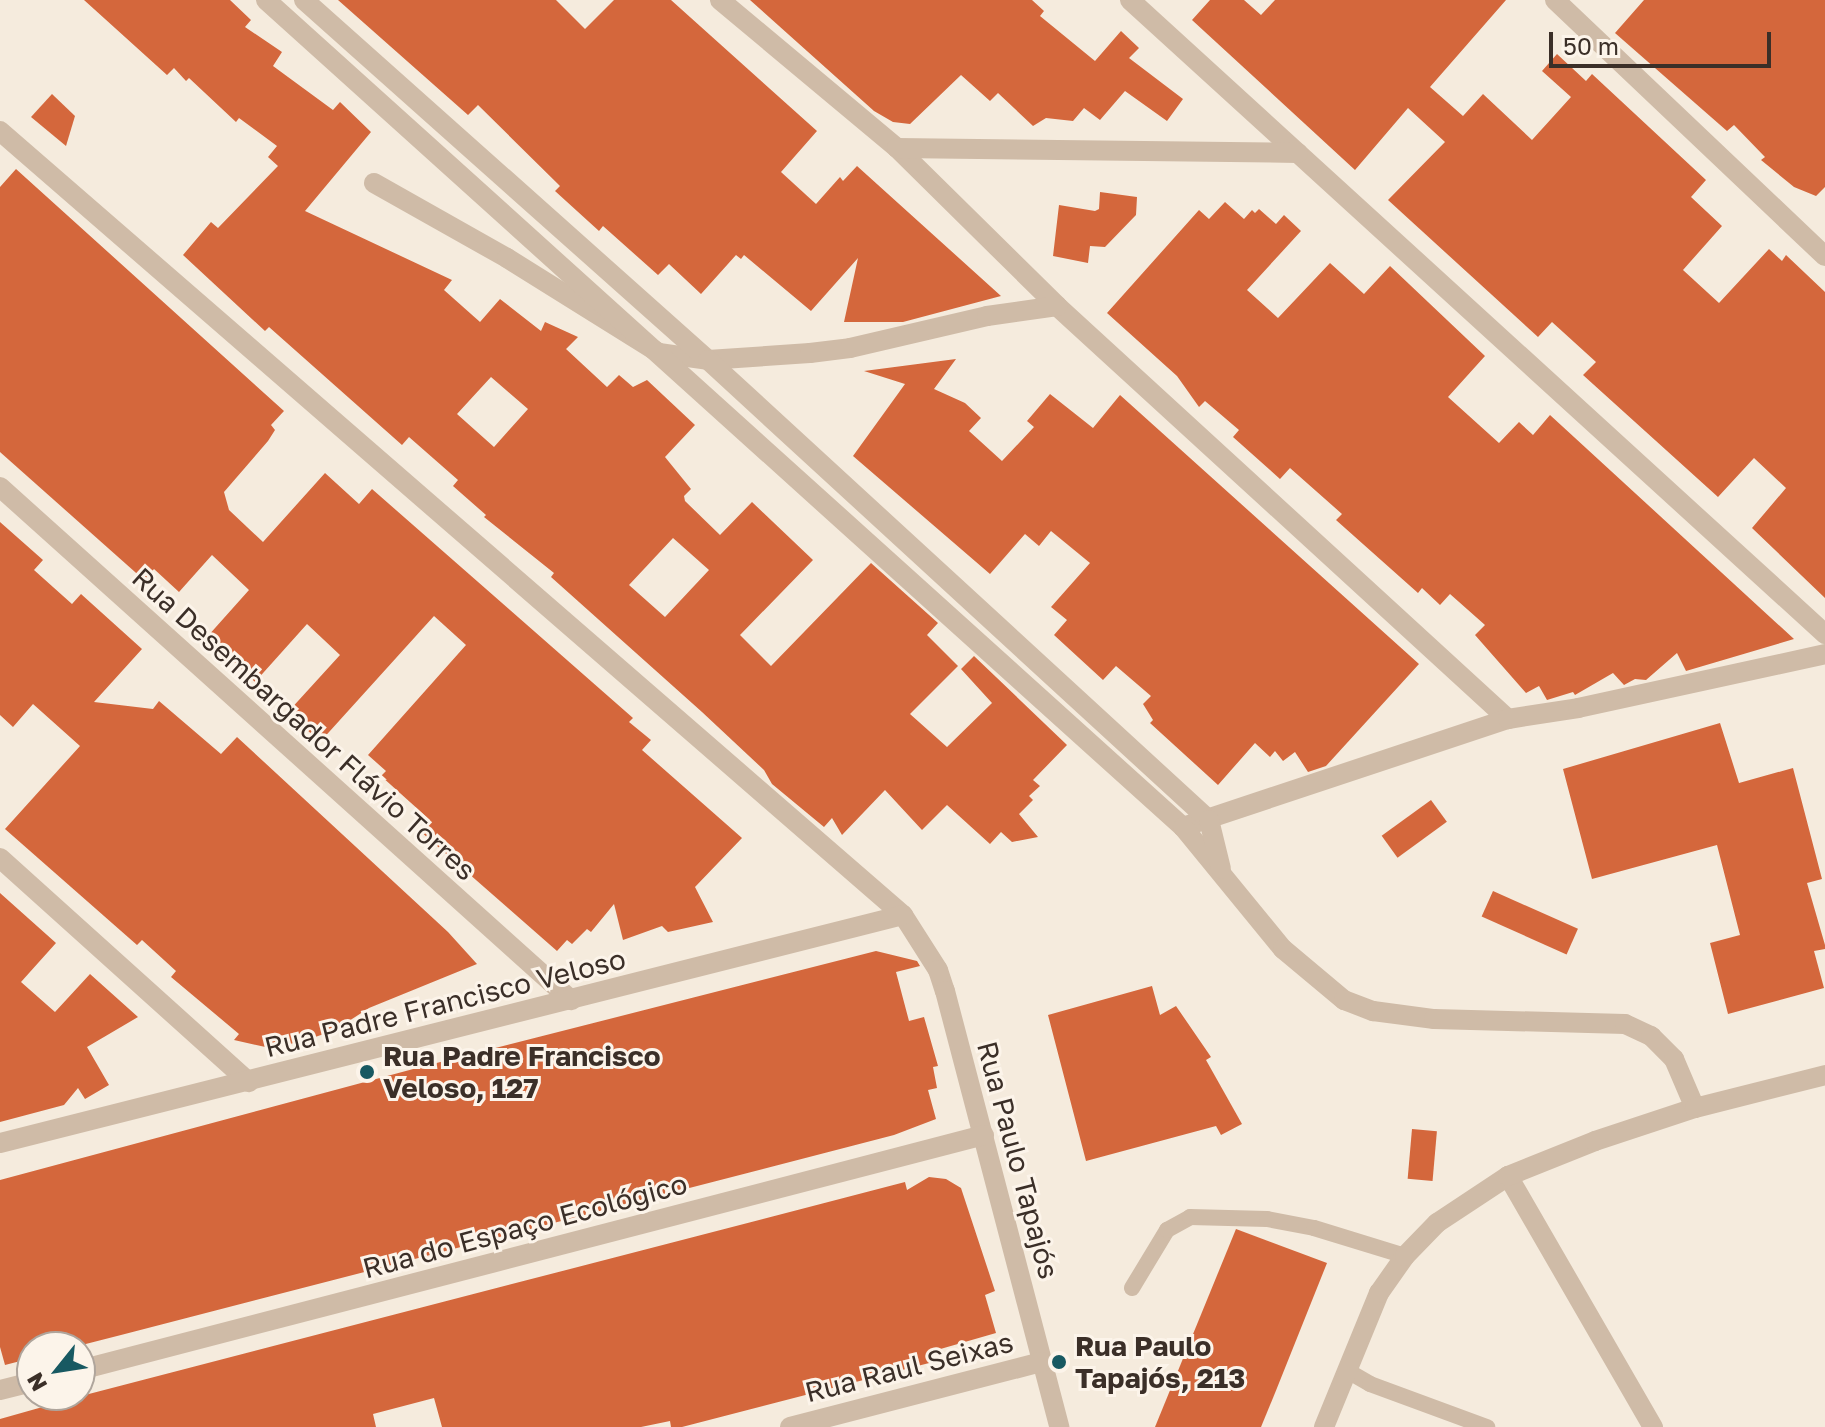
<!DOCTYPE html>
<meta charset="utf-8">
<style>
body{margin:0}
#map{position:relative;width:1825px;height:1427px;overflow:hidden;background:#f5ebdd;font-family:"Golos Text",sans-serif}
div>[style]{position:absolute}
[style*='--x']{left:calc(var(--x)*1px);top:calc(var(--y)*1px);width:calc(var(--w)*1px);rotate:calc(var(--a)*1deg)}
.building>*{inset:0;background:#d4673c;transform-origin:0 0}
.service>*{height:16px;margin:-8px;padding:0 8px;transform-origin:8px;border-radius:8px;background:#cfbba7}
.minor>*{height:20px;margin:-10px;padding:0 10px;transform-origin:10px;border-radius:10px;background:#cfbba7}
.tertiary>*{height:20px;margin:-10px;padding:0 10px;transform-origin:10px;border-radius:10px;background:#cfbba7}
.dots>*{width:22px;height:22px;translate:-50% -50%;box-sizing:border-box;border:4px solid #fcf4ea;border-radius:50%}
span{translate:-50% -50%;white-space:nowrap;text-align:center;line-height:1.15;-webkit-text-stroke:6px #fcf4ea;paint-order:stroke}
.street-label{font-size:28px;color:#3b2f28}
.poi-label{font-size:28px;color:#3b2f28;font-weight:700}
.left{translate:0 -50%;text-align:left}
.north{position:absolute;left:16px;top:1331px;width:80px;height:80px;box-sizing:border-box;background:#fcf4ea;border:2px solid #afa59c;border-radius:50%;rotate:240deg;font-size:22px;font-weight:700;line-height:32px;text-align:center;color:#3b2f28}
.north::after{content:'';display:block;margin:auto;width:28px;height:36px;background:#185962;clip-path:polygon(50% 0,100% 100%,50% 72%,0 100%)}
.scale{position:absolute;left:1549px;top:32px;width:222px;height:36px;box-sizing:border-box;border:4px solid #3b2f28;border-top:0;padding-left:10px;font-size:24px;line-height:28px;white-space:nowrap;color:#3b2f28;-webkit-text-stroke:6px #fcf4ea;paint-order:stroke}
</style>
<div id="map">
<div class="building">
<div style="clip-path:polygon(evenodd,84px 0,230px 0,251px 20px,245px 27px,282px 52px,273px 66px,333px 110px,340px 102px,371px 132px,305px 211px,452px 280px,444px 290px,480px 322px,500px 299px,541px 331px,545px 322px,578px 337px,566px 349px,607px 387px,619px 375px,633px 387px,647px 380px,695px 425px,665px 457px,691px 489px,684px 496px,685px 501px,720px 535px,752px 502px,813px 560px,740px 635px,771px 666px,871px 563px,938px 623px,927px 635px,958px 666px,910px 714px,947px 747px,992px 703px,961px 669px,974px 656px,1067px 745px,1033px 780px,1040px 786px,1029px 796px,1033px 800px,1019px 814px,1038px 837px,1012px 842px,1001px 832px,990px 844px,947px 805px,922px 830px,885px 790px,842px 835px,832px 818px,824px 827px,772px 784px,764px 770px,702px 712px,551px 577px,554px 573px,484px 517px,486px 515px,453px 486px,458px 480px,409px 437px,402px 445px,269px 327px,265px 331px,183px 255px,211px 222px,218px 228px,278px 166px,268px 157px,277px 146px,239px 118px,236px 122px,189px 78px,186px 81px,174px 68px,167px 75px,84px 0,491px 377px,528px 409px,494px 447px,457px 414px,491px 377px,84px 0,673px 538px,709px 570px,665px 617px,629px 585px,673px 538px)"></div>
<div style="clip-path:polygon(338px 0,556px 0,585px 29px,614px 0,671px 0,817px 131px,781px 172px,816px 204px,840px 177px,843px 181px,857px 166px,1001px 296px,903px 322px,844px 322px,858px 258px,811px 311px,744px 255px,741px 259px,736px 255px,701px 294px,669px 264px,658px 275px,603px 226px,599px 231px,555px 191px,560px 186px,478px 105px,468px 115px)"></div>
<div style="clip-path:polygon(750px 0,1032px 0,1044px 11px,1040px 16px,1095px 61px,1121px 31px,1139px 48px,1129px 58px,1183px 99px,1167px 121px,1125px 91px,1100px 120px,1084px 108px,1073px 121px,1046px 118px,1033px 126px,998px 93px,990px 101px,961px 75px,910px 124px,893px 122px,874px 111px)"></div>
<div style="clip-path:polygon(1210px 0,1244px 0,1261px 15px,1275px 0,1506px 0,1430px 87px,1463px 116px,1483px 94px,1532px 140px,1571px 97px,1542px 71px,1557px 54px,1586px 81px,1592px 74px,1706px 180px,1691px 197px,1722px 226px,1683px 270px,1719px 303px,1769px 249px,1782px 261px,1786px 255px,1825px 292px,1825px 598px,1752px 528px,1786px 488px,1754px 458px,1718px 497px,1583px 375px,1596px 362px,1552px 322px,1538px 337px,1388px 200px,1445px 142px,1408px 108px,1355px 170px,1192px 20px)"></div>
<div style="clip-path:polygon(1644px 0,1825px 0,1825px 187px,1816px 196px,1794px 187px,1761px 160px,1765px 157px,1734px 125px,1727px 131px,1615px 33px)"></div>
<div style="clip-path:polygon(52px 94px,75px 116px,66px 146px,31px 117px)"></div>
<div style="clip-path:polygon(16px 169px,284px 411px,271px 425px,275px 430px,268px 441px,224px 492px,229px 510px,263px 542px,325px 473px,359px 504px,372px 489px,633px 718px,629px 722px,651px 740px,642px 750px,742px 838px,695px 887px,713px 922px,668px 932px,662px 926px,623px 940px,614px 904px,591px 932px,587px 929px,572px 944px,567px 940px,557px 951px,420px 831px,430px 820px,381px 776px,386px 771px,368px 755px,466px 645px,434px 616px,320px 742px,288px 712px,340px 655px,307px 624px,255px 682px,207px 637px,249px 590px,212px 555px,179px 592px,154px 569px,144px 580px,0 452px,0 187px)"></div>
<div style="clip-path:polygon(1100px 192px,1137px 197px,1136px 215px,1105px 247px,1090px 246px,1088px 263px,1053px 256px,1059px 205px,1095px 211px,1099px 209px)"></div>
<div style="clip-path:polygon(1225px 202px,1244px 219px,1252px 210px,1255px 213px,1259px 209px,1276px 224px,1284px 215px,1301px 231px,1247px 290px,1278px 318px,1330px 263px,1364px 294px,1390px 266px,1485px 356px,1448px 397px,1499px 443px,1519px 422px,1533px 435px,1550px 415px,1794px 639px,1686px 671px,1677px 653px,1646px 680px,1635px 679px,1624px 685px,1613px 673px,1575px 695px,1573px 692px,1547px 700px,1539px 686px,1526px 693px,1475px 635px,1485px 625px,1450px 594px,1440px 605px,1422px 588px,1418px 593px,1336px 520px,1342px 514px,1290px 468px,1280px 479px,1233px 437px,1239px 430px,1205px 401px,1199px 407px,1177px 376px,1107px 313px,1199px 210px,1209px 219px)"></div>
<div style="clip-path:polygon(956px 359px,934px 389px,965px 403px,981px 418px,969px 431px,1002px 461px,1034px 427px,1027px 421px,1050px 394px,1093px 428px,1120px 395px,1419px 664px,1326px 766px,1308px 772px,1295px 752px,1283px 761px,1275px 751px,1270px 757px,1255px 743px,1218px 785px,1150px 723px,1153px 720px,1143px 704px,1151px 696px,1116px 666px,1103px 680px,1054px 635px,1067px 620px,1051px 607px,1090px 563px,1051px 531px,1039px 546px,1025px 534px,990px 574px,853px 456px,905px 384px,864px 371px)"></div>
<div style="clip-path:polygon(0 522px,43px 560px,34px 570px,72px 604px,81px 594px,142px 649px,94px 702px,153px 709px,159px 701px,221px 754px,237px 737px,448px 932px,477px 964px,369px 1008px,335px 1030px,304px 1041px,270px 1048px,234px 1040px,239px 1034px,171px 977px,176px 971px,142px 940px,137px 945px,5px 829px,80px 746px,33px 704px,13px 727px,0 715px)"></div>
<div style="clip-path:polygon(1720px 723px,1739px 783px,1793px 768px,1822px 879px,1807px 883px,1825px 945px,1825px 949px,1814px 951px,1824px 988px,1728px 1014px,1710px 943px,1740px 935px,1717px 845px,1592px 879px,1563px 769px)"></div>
<div style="left:1431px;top:800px;width:27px;height:61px;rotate:54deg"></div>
<div style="left:1493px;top:891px;width:93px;height:28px;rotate:24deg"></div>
<div style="clip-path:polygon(0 893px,56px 943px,21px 982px,55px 1012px,90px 974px,138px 1017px,87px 1047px,109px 1085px,85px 1099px,78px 1088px,64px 1105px,0 1122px)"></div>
<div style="clip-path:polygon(876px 951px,917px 961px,920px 966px,896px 972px,909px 1021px,924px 1017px,938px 1066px,933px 1067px,937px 1088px,928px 1090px,936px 1119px,894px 1135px,121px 1335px,74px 1347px,32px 1347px,32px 1358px,5px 1365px,0 1347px,0 1180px,417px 1068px)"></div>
<div style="clip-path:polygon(1152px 986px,1160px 1015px,1176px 1006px,1211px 1057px,1206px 1060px,1242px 1124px,1221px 1135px,1216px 1126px,1086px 1161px,1048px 1015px)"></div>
<div style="left:1412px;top:1129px;width:25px;height:50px;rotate:5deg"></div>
<div style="clip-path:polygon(929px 1177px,946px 1179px,961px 1188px,995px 1291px,985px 1295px,996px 1333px,930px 1352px,933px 1362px,682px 1427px,671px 1427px,670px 1421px,641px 1427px,442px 1427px,434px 1398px,373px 1414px,376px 1427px,0 1427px,0 1419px,85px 1395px,905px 1182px,907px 1190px)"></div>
<div style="clip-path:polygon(1236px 1229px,1327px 1263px,1275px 1393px,1261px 1427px,1155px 1427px)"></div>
</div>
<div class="service">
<div style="--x:1132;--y:1288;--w:68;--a:-58.9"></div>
<div style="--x:1167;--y:1230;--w:26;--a:-29"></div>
<div style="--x:1190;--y:1217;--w:77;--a:1.5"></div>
<div style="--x:1267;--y:1219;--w:48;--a:10.8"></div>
<div style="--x:1314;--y:1228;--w:95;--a:17.1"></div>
<div style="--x:1346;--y:1370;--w:28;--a:30"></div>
<div style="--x:1370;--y:1384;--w:125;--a:20.2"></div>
</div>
<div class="minor">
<div style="--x:720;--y:0;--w:231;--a:39.9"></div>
<div style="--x:897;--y:148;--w:225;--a:44.6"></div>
<div style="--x:1057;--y:306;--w:612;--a:42.48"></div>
<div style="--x:1130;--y:0;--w:941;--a:42.37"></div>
<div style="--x:1555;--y:0;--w:372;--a:43.5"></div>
<div style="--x:0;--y:131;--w:1196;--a:40.97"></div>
<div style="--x:903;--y:915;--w:65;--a:57.5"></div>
<div style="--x:938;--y:970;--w:22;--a:72"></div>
<div style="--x:945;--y:991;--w:451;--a:75.3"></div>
<div style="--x:897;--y:148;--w:401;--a:0.7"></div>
<div style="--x:374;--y:183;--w:153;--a:29.4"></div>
<div style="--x:507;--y:258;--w:179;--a:32"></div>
<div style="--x:659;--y:353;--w:49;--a:8.1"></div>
<div style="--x:708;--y:360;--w:102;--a:-3.9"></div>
<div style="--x:810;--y:353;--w:40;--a:-7.1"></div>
<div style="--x:850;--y:348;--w:141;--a:-13.1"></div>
<div style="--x:987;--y:316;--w:71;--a:-8.1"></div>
<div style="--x:0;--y:487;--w:768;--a:41.94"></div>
<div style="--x:1183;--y:827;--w:342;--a:-18.4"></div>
<div style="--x:1508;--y:719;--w:71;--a:-8.9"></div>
<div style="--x:1578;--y:708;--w:253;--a:-12.3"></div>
<div style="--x:0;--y:858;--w:335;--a:42"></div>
<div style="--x:0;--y:1143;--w:931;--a:-14.17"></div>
<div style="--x:1508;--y:1176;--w:290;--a:60"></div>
<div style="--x:80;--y:1370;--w:934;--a:-14.57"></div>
<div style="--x:0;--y:1390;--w:33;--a:-14"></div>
<div style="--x:790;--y:1427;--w:260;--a:-14.5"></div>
<div style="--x:1324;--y:1427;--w:145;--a:-67.7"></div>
<div style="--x:1379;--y:1293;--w:45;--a:-54.9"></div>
<div style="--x:1405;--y:1256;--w:46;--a:-45.9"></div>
<div style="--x:1437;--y:1223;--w:85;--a:-33.5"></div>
<div style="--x:1508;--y:1176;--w:94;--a:-21.9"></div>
<div style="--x:1595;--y:1141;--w:105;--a:-18.3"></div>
</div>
<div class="tertiary">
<div style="--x:266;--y:0;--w:1235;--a:42.05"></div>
<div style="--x:1183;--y:827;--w:158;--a:50.7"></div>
<div style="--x:1283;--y:949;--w:80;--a:39.9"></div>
<div style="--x:1344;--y:1000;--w:31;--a:21"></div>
<div style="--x:1373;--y:1011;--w:62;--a:7.5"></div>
<div style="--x:1434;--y:1019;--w:191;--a:1.5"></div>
<div style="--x:1625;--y:1024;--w:29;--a:25"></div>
<div style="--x:1651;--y:1036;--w:33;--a:45"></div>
<div style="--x:1674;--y:1059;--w:53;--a:66.8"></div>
<div style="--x:1695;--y:1108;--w:134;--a:-14.2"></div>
<div style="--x:304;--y:0;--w:541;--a:41.7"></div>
<div style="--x:708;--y:360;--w:680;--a:42.56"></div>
<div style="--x:1209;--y:820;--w:50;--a:76.2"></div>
</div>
<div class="dots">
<div style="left:367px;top:1072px;background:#185962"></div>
<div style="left:1059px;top:1362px;background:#185962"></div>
</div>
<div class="street-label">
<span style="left:304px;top:724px;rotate:42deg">Rua Desembargador Flávio Torres</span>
<span style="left:445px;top:1003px;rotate:-14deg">Rua Padre Francisco Veloso</span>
<span style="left:1018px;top:1160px;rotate:75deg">Rua Paulo Tapajós</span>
<span style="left:525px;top:1226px;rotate:-15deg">Rua do Espaço Ecológico</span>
<span style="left:909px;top:1367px;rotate:-14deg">Rua Raul Seixas</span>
</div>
<div class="poi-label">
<span class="left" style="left:383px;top:1072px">Rua Padre Francisco<br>Veloso, 127</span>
<span class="left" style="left:1075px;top:1362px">Rua Paulo<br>Tapajós, 213</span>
</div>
<div class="north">N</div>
<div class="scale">50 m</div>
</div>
